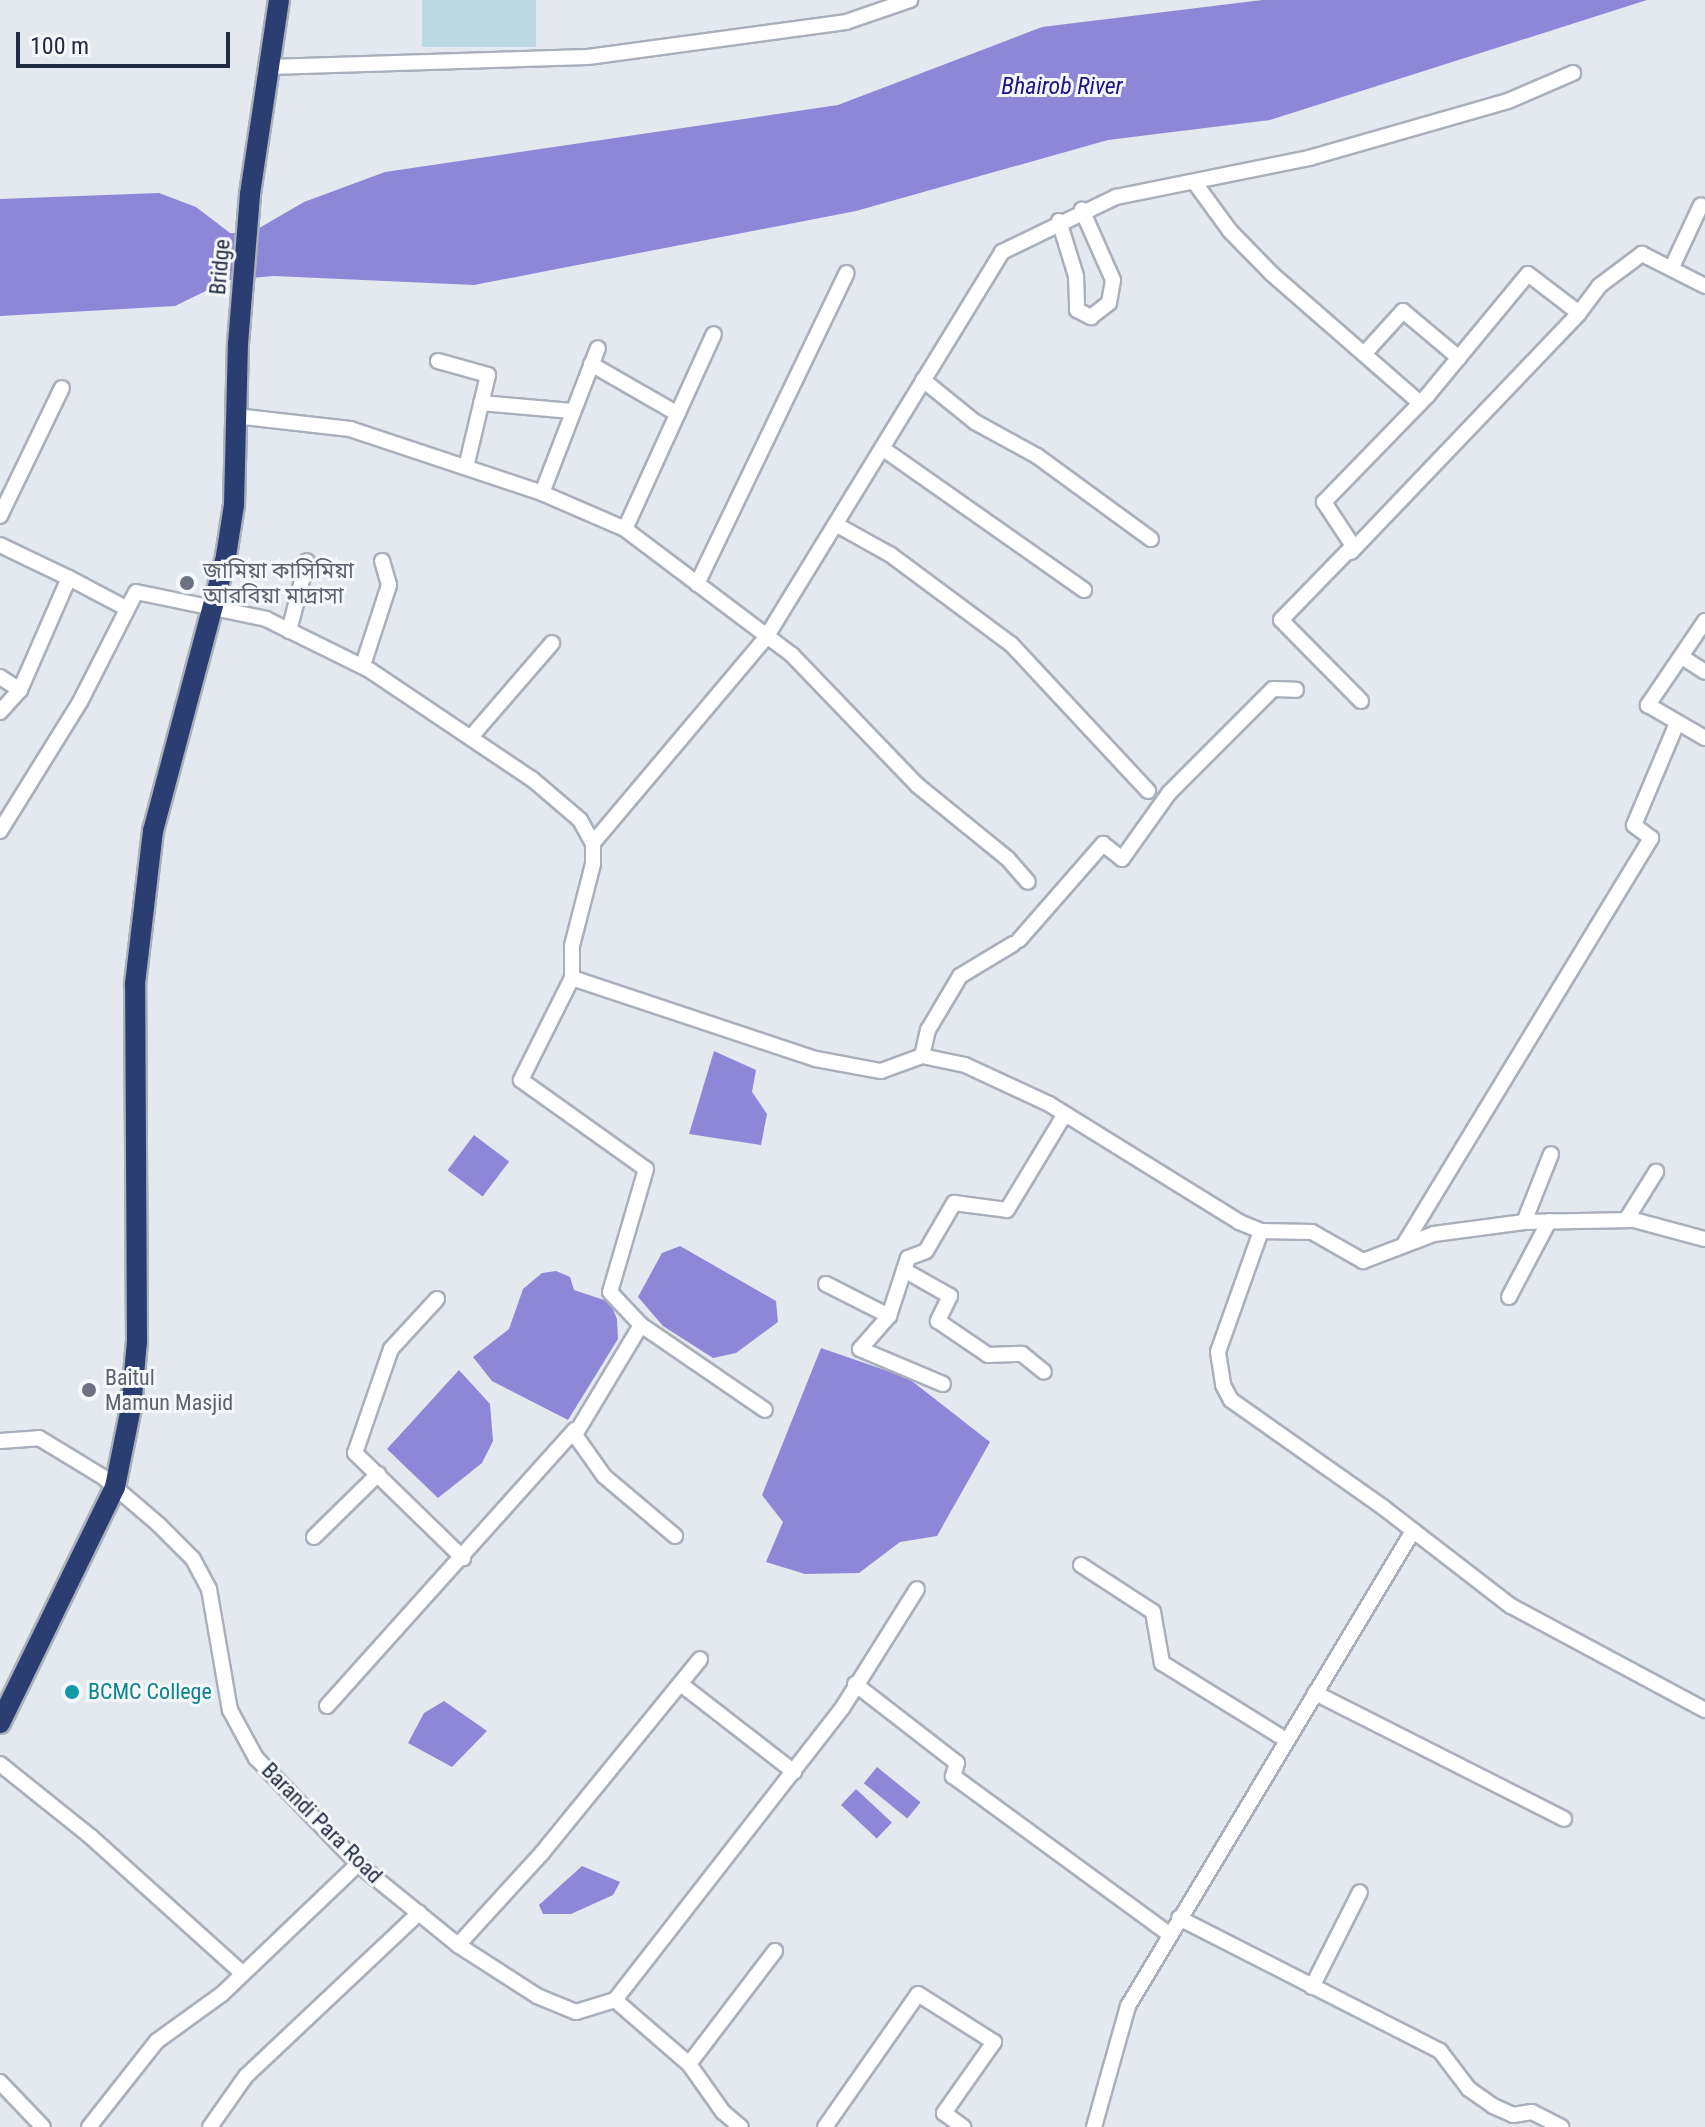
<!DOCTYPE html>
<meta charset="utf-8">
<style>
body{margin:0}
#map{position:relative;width:1705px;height:2127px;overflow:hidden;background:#e4e9ef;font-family:"Roboto Condensed","Noto Sans Bengali",sans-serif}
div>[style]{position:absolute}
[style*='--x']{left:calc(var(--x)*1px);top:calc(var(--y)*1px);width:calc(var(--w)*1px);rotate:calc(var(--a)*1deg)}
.green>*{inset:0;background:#bbdae2;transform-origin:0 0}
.water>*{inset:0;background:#8d87d8;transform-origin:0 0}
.roads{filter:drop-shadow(2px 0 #aab0bb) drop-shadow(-2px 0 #aab0bb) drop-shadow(0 2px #aab0bb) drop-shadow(0 -2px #aab0bb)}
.minor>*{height:14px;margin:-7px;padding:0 7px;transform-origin:7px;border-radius:7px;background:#fff}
.highway>*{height:20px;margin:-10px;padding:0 10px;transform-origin:10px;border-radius:10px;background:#2a3e72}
.dots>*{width:22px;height:22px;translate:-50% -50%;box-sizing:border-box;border:4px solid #f5f8fa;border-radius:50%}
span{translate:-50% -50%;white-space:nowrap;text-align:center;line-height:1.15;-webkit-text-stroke:6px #f5f8fa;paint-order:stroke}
.street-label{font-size:22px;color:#212c42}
.worship-label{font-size:22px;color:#5b616d}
.left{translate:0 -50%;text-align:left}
.culture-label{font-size:22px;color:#0d838f}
.water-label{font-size:24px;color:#1f1485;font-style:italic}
.scale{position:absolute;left:16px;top:32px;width:214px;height:36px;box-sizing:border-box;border:4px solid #212c42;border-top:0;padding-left:10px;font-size:24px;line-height:28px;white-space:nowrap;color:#212c42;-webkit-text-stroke:6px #f5f8fa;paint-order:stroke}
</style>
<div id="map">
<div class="green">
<div style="left:422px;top:0;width:114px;height:47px"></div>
</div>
<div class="water">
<div style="clip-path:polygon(1262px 0,1647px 0,1270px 120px,1108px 140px,856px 211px,474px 285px,274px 276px,228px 280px,175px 306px,0 316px,0 199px,159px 193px,196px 207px,230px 233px,249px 234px,304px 202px,385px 172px,838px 105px,1042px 27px)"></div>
<div style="clip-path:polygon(714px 1051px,756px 1070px,752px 1092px,767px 1114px,761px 1145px,689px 1134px)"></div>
<div style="left:474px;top:1135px;width:44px;height:44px;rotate:37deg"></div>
<div style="clip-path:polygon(680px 1246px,776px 1301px,778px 1322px,736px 1353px,713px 1358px,663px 1326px,638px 1297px,662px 1253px)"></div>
<div style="clip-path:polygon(556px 1271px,570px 1277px,574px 1290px,610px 1302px,617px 1319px,618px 1339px,568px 1420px,492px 1381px,473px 1357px,509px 1329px,523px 1289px,542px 1273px)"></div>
<div style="clip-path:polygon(821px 1348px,908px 1378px,990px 1442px,937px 1536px,900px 1542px,859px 1573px,805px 1574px,766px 1562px,783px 1522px,762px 1495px)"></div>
<div style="clip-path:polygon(459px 1370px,490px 1404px,493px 1441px,482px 1463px,438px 1498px,387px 1449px)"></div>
<div style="clip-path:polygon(444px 1701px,487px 1731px,452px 1767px,408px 1743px,424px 1713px)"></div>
<div style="left:877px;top:1767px;width:56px;height:21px;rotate:39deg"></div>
<div style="left:856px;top:1789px;width:49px;height:22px;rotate:43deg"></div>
<div style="clip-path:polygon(582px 1866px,620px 1882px,613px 1895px,571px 1914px,543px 1914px,539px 1905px)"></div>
</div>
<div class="roads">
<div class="minor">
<div style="--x:269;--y:67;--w:319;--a:-1.8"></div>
<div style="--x:588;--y:57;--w:260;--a:-7.7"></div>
<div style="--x:846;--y:22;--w:68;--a:-19"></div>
<div style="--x:1195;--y:183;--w:59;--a:53.9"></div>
<div style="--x:1230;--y:231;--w:60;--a:45.7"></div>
<div style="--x:1272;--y:274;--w:196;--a:41.1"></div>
<div style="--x:1059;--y:221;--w:58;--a:72.8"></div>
<div style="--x:1076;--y:276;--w:34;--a:88"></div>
<div style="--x:1077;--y:310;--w:16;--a:27"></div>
<div style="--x:1091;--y:317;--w:23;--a:-38"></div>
<div style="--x:1109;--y:303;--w:23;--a:-80"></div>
<div style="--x:1113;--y:280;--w:77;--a:-113.9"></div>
<div style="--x:1672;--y:267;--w:68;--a:-64.9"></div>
<div style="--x:1364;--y:354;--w:58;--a:-47.8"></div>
<div style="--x:1403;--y:311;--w:73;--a:40"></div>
<div style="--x:438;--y:361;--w:52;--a:15.6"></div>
<div style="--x:488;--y:375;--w:95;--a:103.4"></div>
<div style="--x:591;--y:364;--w:100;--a:29.9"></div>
<div style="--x:923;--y:380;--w:67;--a:38.9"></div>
<div style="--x:975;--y:422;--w:71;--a:28.7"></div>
<div style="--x:1037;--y:456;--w:141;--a:36.1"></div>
<div style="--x:481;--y:403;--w:91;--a:5"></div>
<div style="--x:235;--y:416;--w:116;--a:6.4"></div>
<div style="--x:350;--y:429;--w:202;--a:18.4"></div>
<div style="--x:542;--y:493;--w:90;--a:23.4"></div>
<div style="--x:625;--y:529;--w:209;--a:37"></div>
<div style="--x:792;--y:655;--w:180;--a:46.1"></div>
<div style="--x:917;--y:785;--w:117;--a:39.1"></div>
<div style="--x:1008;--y:859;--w:30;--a:49"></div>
<div style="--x:882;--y:448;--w:247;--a:35.1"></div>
<div style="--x:542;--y:493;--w:155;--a:-68.9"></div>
<div style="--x:0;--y:516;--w:142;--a:-64.2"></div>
<div style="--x:837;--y:525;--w:62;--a:29.1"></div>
<div style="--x:891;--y:555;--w:149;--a:36.6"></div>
<div style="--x:1011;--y:644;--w:201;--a:47"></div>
<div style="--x:625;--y:529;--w:214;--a:-65.5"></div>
<div style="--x:0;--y:545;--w:76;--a:25.6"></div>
<div style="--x:1351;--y:552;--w:330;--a:-46.3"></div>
<div style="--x:697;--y:584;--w:345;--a:-64.3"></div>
<div style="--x:1705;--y:621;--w:102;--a:124.2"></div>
<div style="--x:1648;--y:705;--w:66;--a:30.1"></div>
<div style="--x:289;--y:631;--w:72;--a:-75.6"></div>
<div style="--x:1682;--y:657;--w:27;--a:33"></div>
<div style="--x:364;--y:662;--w:81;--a:-72"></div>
<div style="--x:389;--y:585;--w:25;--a:-106"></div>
<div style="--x:0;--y:677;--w:24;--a:33"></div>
<div style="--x:1361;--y:701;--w:114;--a:-134.6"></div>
<div style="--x:1281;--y:620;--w:103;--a:-45.8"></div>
<div style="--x:1353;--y:546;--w:53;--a:-123.4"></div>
<div style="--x:1324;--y:502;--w:148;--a:-45.8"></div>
<div style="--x:1427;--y:396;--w:158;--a:-50.4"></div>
<div style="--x:1528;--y:274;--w:64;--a:37.4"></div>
<div style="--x:1579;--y:313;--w:34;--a:-53"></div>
<div style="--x:1599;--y:286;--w:54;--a:-36.7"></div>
<div style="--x:1642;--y:254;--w:71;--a:26.9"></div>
<div style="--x:0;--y:712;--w:30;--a:-48"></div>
<div style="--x:20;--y:690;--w:122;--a:-66.4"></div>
<div style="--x:69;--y:578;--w:64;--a:27.8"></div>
<div style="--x:471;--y:737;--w:124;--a:-49.2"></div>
<div style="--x:0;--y:831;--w:152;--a:-58.2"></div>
<div style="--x:80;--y:702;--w:123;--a:-63"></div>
<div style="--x:136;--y:592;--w:133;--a:11.7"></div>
<div style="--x:266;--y:619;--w:117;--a:26.3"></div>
<div style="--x:371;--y:671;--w:194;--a:33.9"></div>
<div style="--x:532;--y:779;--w:63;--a:40.5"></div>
<div style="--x:580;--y:820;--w:26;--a:61"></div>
<div style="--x:593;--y:843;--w:21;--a:90"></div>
<div style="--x:593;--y:864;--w:85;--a:104.4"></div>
<div style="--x:572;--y:946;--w:32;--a:90"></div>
<div style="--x:572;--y:978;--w:114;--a:116.6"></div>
<div style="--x:521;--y:1080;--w:153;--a:35.5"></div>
<div style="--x:646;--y:1169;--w:128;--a:106.3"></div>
<div style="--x:610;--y:1292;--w:45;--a:46.8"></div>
<div style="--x:641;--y:1325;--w:150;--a:34.4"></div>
<div style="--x:593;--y:843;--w:267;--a:-49.9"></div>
<div style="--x:765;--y:639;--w:454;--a:-58.5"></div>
<div style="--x:1002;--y:252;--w:127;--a:-25.8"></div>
<div style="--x:1116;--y:197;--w:197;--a:-11.4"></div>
<div style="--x:1309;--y:158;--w:207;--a:-16"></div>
<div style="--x:1508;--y:101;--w:71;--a:-23.3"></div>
<div style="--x:1019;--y:940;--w:128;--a:-48.8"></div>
<div style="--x:1103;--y:844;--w:24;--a:38"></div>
<div style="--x:1122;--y:859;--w:81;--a:-54.5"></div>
<div style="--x:1169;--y:793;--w:147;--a:-45"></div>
<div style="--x:1273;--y:689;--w:23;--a:2"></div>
<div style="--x:572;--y:978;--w:257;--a:18.4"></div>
<div style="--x:816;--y:1059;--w:66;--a:10.5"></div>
<div style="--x:881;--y:1071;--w:44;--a:-20.1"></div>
<div style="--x:922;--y:1056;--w:44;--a:11.8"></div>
<div style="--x:965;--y:1065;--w:93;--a:24.9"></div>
<div style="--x:1049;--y:1104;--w:224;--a:31.8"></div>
<div style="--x:1239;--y:1222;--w:24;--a:22"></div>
<div style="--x:1261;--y:1231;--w:51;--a:1.1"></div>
<div style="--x:1312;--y:1232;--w:59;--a:29.6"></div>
<div style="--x:1363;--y:1261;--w:76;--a:-20.8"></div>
<div style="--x:1434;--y:1234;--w:91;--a:-7.6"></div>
<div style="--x:1524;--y:1222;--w:110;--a:-1"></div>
<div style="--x:1634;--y:1220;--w:73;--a:15"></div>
<div style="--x:922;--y:1056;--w:27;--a:-77"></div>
<div style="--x:928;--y:1030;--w:63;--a:-59.3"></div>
<div style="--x:960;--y:976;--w:62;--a:-31.1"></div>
<div style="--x:1626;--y:1220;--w:57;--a:-58"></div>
<div style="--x:1524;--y:1222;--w:73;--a:-68.3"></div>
<div style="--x:1261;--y:1231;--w:128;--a:109.6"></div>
<div style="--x:1218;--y:1352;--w:33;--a:81"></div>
<div style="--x:1223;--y:1385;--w:17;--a:62"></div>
<div style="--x:1231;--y:1400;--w:187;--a:35.2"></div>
<div style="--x:1384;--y:1508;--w:160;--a:37.7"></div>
<div style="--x:1511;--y:1606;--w:220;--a:28.2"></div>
<div style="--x:1405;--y:1243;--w:474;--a:-58.7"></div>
<div style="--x:1651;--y:838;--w:21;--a:-143"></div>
<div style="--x:1634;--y:825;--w:111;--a:-67.1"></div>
<div style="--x:904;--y:1270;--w:53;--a:29.5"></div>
<div style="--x:950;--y:1296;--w:28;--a:116"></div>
<div style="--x:938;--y:1321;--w:60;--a:34.2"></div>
<div style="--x:988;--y:1355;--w:34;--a:-2"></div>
<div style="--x:1022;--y:1354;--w:28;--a:39"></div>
<div style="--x:826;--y:1284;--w:71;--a:26.9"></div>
<div style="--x:889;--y:1316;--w:61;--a:-71.9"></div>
<div style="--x:908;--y:1258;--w:19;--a:-21"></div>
<div style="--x:926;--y:1251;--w:56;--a:-59.7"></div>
<div style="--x:954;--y:1203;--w:53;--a:7.5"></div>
<div style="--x:1007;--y:1210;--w:112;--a:-58.9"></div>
<div style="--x:1509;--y:1297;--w:86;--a:-62.2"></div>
<div style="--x:437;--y:1299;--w:68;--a:132.6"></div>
<div style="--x:391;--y:1349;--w:110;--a:109.1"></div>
<div style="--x:355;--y:1453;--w:151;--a:44.2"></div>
<div style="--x:889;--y:1316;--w:44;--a:131.3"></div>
<div style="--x:860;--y:1349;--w:90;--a:22.9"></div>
<div style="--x:641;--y:1325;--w:128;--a:121"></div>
<div style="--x:575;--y:1435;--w:50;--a:54.7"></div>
<div style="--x:604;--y:1476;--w:93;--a:40.2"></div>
<div style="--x:0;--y:1441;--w:39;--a:-4"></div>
<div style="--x:39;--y:1438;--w:75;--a:31.4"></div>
<div style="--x:103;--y:1477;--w:72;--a:40.5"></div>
<div style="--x:158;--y:1524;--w:49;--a:45"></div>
<div style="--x:193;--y:1559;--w:34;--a:62"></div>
<div style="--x:209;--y:1589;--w:123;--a:80.2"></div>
<div style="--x:230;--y:1710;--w:55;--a:61.6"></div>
<div style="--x:256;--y:1758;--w:147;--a:46.1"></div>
<div style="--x:358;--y:1864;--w:129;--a:39"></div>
<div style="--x:458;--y:1945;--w:94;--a:32.8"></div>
<div style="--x:537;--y:1996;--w:42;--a:22.3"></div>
<div style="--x:576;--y:2012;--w:41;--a:-17.1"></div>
<div style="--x:615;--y:2000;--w:371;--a:-52.1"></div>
<div style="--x:843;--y:1707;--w:139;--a:-57.9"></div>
<div style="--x:314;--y:1537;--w:90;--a:-44.5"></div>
<div style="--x:1081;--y:1565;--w:86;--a:33.1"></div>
<div style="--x:1153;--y:1612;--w:52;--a:80"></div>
<div style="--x:1162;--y:1663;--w:137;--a:31.8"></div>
<div style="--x:855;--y:1684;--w:129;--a:37.8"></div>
<div style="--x:957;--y:1763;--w:14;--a:107"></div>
<div style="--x:953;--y:1776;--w:268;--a:36.2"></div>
<div style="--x:682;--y:1685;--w:142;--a:37.8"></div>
<div style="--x:1315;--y:1693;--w:279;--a:26.8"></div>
<div style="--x:327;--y:1706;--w:371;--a:-48.1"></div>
<div style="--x:0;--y:1764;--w:117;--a:38.7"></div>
<div style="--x:91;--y:1837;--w:203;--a:42"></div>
<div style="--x:1179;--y:1918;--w:293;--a:27"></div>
<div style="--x:1440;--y:2051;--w:48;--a:52.7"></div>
<div style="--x:1469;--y:2089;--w:29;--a:35"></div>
<div style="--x:1493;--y:2106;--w:22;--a:24"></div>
<div style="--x:1513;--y:2115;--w:19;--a:-9"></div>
<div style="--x:1532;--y:2112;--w:33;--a:27"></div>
<div style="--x:458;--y:1945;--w:125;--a:-47.6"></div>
<div style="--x:542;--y:1853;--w:250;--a:-50.8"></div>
<div style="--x:1312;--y:1987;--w:106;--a:-63.2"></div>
<div style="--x:615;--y:2000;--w:98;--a:40.9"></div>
<div style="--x:689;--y:2064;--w:59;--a:54.7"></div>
<div style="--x:723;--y:2112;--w:23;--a:40"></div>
<div style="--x:689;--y:2064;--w:142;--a:-52.7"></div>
<div style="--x:0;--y:2082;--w:62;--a:46.3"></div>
<div style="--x:89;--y:2127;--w:110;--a:-51.7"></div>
<div style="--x:157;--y:2041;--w:80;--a:-35.9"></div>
<div style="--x:222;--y:1994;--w:188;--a:-43.7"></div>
<div style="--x:210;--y:2127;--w:62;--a:-54.8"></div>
<div style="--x:246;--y:2076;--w:238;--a:-43.3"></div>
<div style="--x:825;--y:2127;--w:162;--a:-55"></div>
<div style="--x:918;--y:1994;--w:90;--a:32.3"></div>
<div style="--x:994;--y:2042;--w:87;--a:125.2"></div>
<div style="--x:944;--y:2113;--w:24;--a:36"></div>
<div style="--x:1094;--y:2127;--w:126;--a:-74.3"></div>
<div style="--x:1128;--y:2006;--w:554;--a:-59.04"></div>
</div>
<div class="highway">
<div style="--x:0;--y:1723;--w:263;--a:-64"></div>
<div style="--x:115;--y:1487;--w:81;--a:-78.6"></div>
<div style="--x:131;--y:1408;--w:67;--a:-84.9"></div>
<div style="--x:137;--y:1341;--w:357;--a:-90.3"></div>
<div style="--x:135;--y:984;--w:154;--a:-83.3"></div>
<div style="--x:153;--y:831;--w:285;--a:-75.1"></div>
<div style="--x:226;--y:556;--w:52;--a:-81.1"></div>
<div style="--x:234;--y:505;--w:161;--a:-88.6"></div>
<div style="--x:238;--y:344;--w:150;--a:-85.4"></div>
<div style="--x:250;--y:194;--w:196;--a:-81.5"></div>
</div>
</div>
<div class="dots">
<div style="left:187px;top:583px;background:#6b7280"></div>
<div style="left:89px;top:1390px;background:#6b7280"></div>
<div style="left:72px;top:1692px;background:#0f9aa8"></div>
</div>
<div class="street-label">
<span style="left:220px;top:267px;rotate:-85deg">Bridge</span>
<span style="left:322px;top:1823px;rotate:45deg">Barandi Para Road</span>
</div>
<div class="worship-label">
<span class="left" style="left:203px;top:583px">জামিয়া কাসিমিয়া<br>আরবিয়া মাদ্রাসা</span>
<span class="left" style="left:105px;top:1390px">Baitul<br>Mamun Masjid</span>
</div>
<div class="culture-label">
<span class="left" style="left:88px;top:1692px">BCMC College</span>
</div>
<div class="water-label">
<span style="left:1062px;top:87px">Bhairob River</span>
</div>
<div class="scale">100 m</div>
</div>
